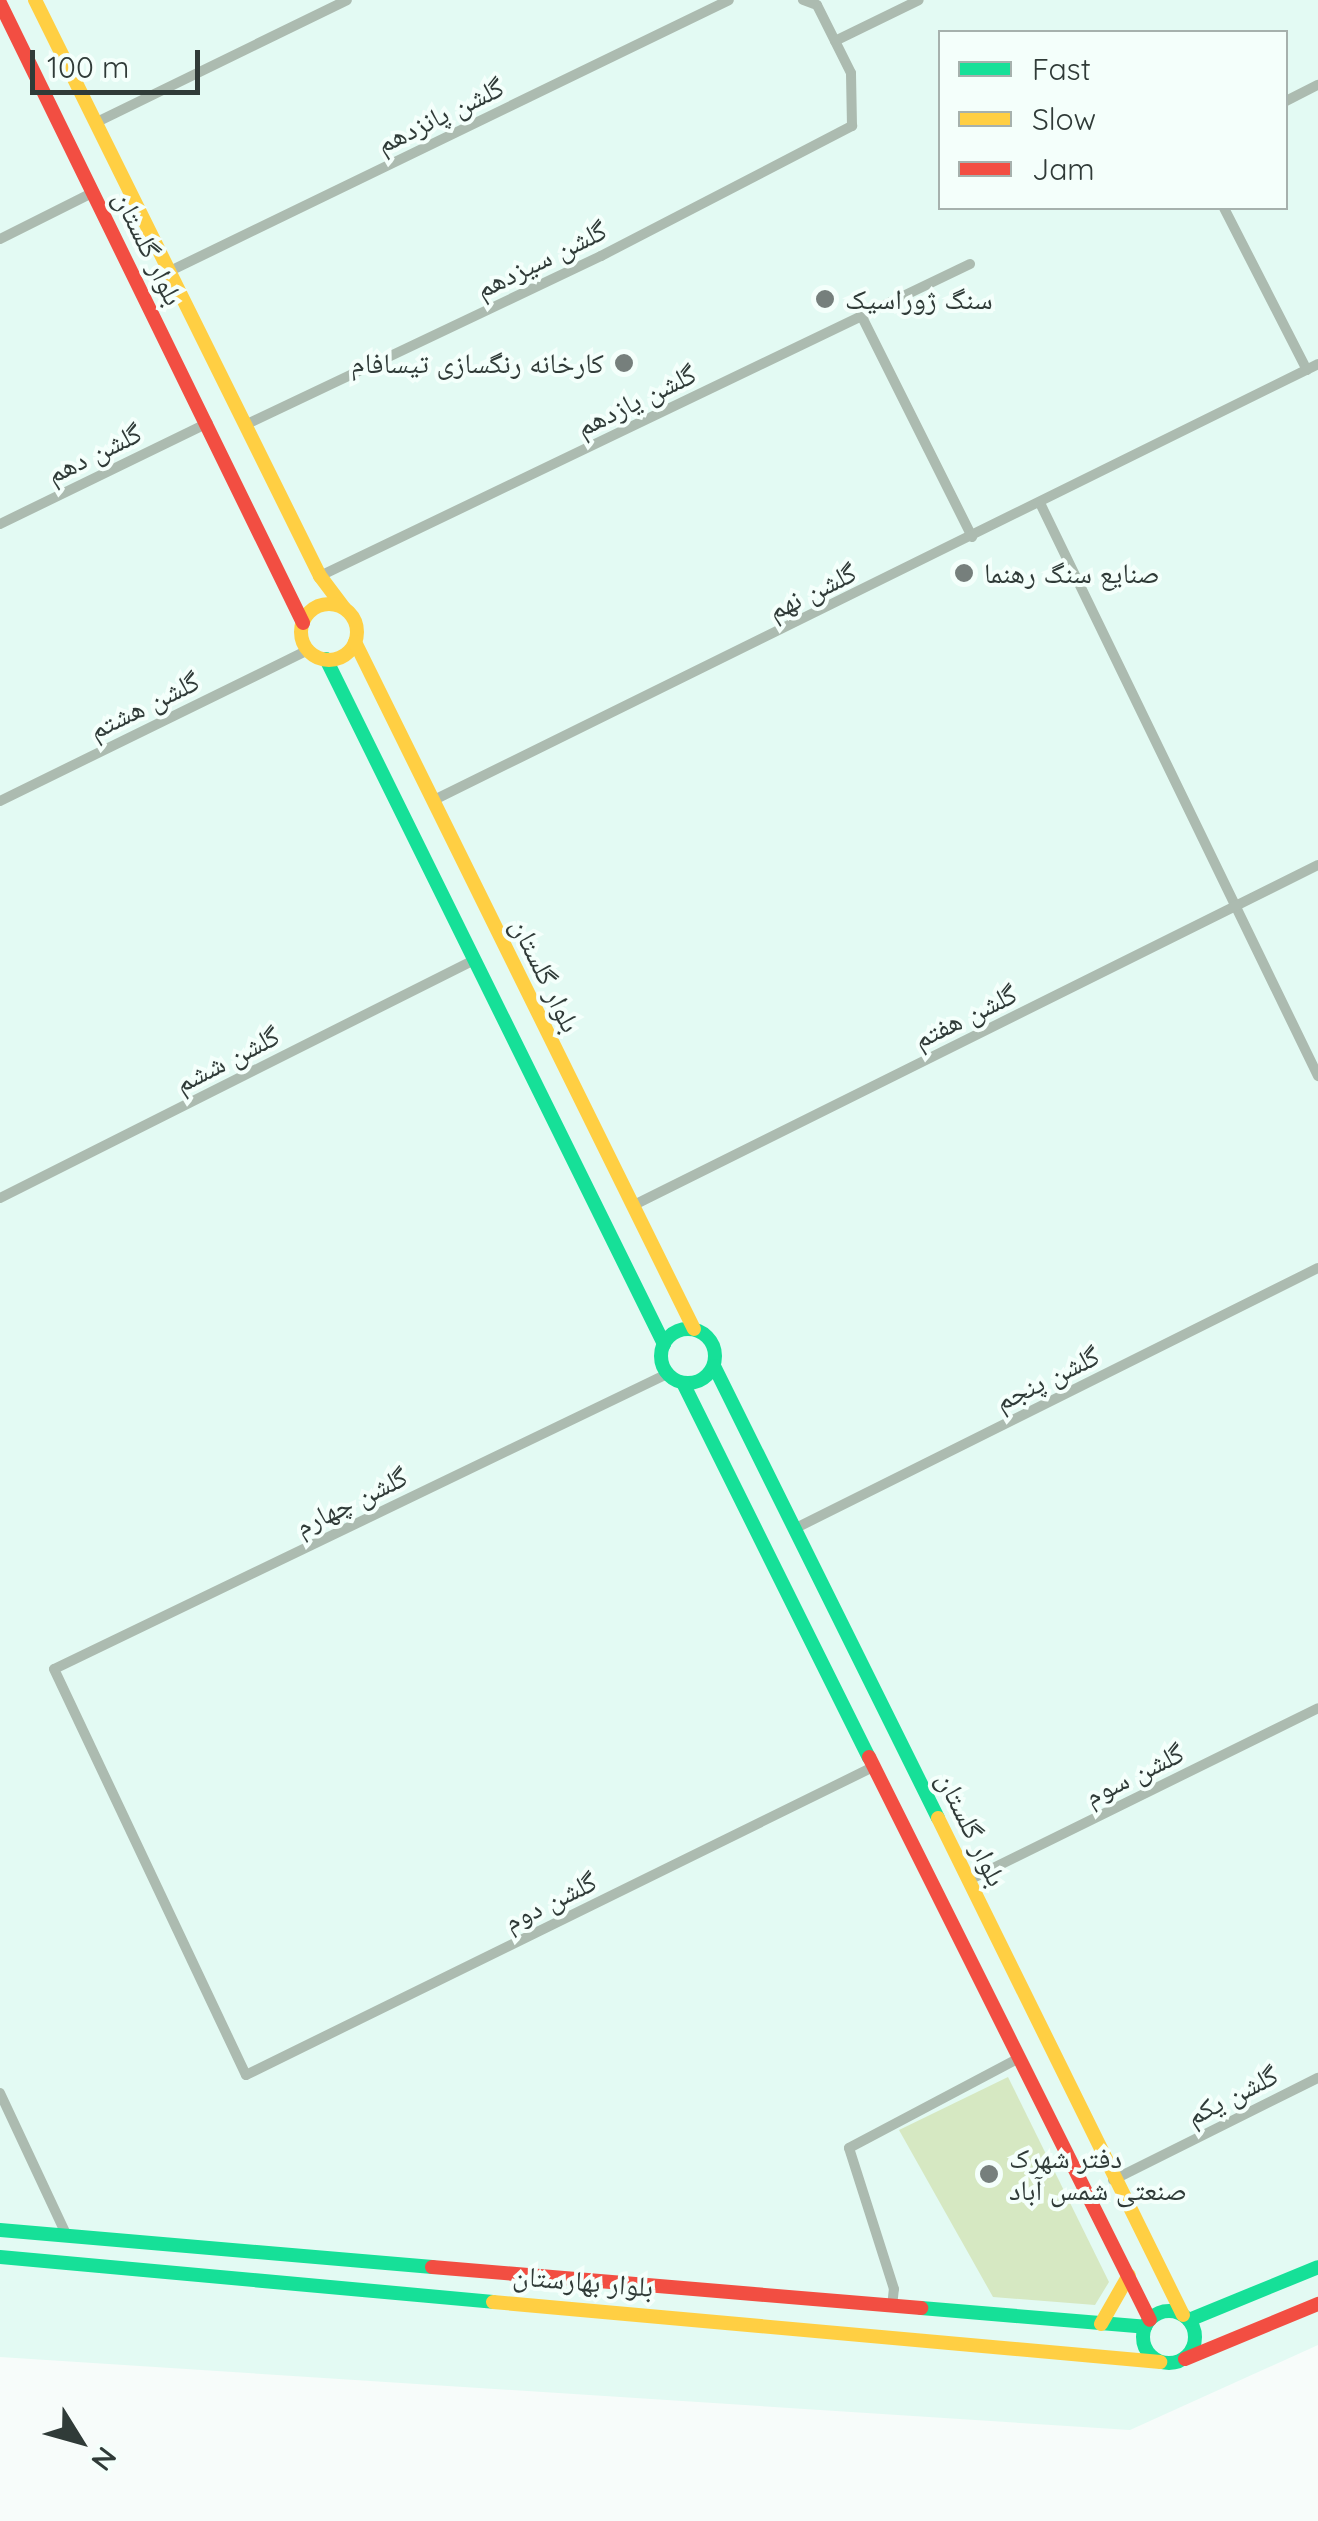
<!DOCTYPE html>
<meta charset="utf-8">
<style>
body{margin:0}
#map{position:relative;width:1318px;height:2521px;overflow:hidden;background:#f7fcfa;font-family:Quicksand,"Noto Naskh Arabic",sans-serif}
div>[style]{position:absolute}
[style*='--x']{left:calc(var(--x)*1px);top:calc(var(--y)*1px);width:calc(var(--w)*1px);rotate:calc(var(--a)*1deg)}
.built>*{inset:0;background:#e3faf3}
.green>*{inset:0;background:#d6e8c2}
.street>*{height:10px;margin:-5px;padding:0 5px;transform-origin:5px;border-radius:5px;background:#acbbb0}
.fast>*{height:14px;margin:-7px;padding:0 7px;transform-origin:7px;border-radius:7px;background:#16e098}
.fast>.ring{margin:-7px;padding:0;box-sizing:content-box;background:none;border:14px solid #16e098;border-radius:50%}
.slow>*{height:14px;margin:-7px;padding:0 7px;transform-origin:7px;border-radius:7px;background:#ffcf43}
.slow>.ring{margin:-7px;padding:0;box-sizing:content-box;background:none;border:14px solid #ffcf43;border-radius:50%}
.jam>*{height:14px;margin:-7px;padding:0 7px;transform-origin:7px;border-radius:7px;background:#f24e42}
.dots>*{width:28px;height:28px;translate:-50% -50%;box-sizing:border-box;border:5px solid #f4fffb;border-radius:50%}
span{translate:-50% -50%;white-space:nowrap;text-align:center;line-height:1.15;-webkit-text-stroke:8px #f4fffb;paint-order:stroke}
.street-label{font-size:28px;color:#303b38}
.poi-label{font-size:28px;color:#303b38}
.left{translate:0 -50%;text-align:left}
.right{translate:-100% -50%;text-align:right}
.legend{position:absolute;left:938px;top:30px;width:350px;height:180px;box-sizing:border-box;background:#f4fffb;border:2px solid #a6b1ad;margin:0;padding:12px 18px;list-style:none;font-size:30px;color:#303b38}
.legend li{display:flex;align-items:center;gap:20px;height:50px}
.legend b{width:50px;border:2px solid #a6b1ad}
.north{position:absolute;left:30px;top:2391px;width:100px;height:100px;-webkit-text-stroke:8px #f4fffb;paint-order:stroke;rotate:127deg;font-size:28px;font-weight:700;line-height:40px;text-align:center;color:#303b38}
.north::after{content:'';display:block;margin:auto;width:35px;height:45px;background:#303b38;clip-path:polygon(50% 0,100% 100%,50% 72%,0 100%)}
.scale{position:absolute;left:30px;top:50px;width:170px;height:45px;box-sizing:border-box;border:5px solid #303b38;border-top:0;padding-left:12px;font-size:30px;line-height:35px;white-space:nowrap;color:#303b38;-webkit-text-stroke:8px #f4fffb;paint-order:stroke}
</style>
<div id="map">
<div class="built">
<div style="clip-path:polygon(evenodd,0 0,1318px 0,1318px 2345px,1130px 2430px,0 2357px,0 0,941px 32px,1286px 32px,1286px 208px,941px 208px,941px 32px)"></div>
</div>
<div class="green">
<div style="clip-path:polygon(1008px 2077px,1109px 2282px,1095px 2305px,993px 2297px,899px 2130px)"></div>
</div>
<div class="street">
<div style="--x:835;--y:41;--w:93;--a:-26"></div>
<div style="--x:1286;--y:101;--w:36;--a:-27"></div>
<div style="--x:97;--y:122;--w:278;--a:-26"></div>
<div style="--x:1224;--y:208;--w:182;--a:62.9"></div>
<div style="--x:0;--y:239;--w:105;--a:-26.6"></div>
<div style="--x:170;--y:271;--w:621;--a:-25.86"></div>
<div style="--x:862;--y:317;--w:246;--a:63.4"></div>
<div style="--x:245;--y:425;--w:394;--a:-25.4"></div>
<div style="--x:601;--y:256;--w:283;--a:-27.4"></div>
<div style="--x:852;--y:126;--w:53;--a:-91.1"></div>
<div style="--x:851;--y:73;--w:76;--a:-116.6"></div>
<div style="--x:817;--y:5;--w:15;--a:-160"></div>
<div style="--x:1040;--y:503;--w:637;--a:64.12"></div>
<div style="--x:0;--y:524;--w:231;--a:-25.9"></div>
<div style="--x:320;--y:576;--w:721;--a:-25.64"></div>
<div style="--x:0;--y:801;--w:343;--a:-26.1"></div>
<div style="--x:432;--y:801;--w:988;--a:-26.25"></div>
<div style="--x:0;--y:1198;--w:530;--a:-26.66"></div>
<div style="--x:632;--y:1206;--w:766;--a:-26.43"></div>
<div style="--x:667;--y:1374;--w:680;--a:154.3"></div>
<div style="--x:54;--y:1669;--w:449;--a:64.7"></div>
<div style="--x:246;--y:2075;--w:699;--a:-26.16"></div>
<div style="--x:796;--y:1528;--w:583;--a:-26.48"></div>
<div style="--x:969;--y:1880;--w:389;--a:-26.2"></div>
<div style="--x:0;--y:2093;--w:156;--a:64.9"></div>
<div style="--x:1113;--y:2180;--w:229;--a:-26.5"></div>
<div style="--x:892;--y:2307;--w:18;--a:-84"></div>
<div style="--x:894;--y:2289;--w:148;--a:-107.7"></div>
<div style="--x:849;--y:2148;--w:190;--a:-27.9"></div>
</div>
<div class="fast">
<div style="--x:326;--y:659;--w:764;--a:63.74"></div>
<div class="ring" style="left:661px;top:1329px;width:40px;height:40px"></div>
<div style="--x:714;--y:1366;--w:504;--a:63.64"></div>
<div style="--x:683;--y:1383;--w:418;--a:63.6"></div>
<div style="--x:0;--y:2230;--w:434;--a:4.9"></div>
<div style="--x:0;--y:2257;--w:495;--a:5.2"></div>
<div style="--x:921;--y:2308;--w:225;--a:4.8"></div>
<div class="ring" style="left:1143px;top:2311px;width:38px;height:38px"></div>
<div style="--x:1189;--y:2320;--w:139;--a:-22.3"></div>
</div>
<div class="slow">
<div style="--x:35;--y:0;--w:643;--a:63.67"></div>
<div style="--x:320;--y:576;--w:40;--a:53"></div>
<div class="ring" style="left:301px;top:604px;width:42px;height:42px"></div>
<div style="--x:355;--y:642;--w:766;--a:63.74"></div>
<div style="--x:938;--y:1818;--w:554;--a:63.76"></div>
<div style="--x:493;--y:2302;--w:670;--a:5.14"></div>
<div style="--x:1101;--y:2324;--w:56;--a:-60.3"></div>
</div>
<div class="jam">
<div style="--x:0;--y:3;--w:690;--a:63.95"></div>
<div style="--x:869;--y:1757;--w:629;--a:63.48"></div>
<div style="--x:432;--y:2267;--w:491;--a:4.8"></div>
<div style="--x:1185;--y:2359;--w:144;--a:-22.5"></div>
</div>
<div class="dots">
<div style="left:825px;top:299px;background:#767f7c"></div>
<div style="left:624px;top:363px;background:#767f7c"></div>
<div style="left:964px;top:573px;background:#767f7c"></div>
<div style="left:989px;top:2174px;background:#767f7c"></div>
</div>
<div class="street-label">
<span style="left:440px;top:115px;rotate:-26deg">گلشن پانزدهم</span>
<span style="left:149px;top:248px;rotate:64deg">بلوار گلستان</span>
<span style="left:541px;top:259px;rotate:-26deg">گلشن سیزدهم</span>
<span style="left:636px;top:400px;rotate:-26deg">گلشن یازدهم</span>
<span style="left:94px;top:453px;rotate:-26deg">گلشن دهم</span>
<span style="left:812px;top:591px;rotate:-26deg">گلشن نهم</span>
<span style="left:144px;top:705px;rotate:-26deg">گلشن هشتم</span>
<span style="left:546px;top:975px;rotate:64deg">بلوار گلستان</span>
<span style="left:965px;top:1016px;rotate:-26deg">گلشن هفتم</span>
<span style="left:227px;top:1059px;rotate:-27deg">گلشن ششم</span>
<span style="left:1047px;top:1378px;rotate:-26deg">گلشن پنجم</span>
<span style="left:351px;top:1501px;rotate:-26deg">گلشن چهارم</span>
<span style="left:1134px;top:1774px;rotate:-26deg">گلشن سوم</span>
<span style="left:972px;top:1829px;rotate:64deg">بلوار گلستان</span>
<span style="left:550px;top:1901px;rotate:-26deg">گلشن دوم</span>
<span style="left:1232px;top:2095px;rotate:-27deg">گلشن یکم</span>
<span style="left:583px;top:2281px;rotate:5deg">بلوار بهارستان</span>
</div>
<div class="poi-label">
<span class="left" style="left:845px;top:299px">سنگ ژوراسیک</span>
<span class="right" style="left:604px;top:363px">کارخانه رنگسازی تیسافام</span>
<span class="left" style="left:984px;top:573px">صنایع سنگ رهنما</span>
<span class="left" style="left:1009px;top:2174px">دفتر شهرک<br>صنعتی شمس آباد</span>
</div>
<ul class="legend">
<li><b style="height:12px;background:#16e098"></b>Fast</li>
<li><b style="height:12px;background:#ffcf43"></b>Slow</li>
<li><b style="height:12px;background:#f24e42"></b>Jam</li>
</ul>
<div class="north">N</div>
<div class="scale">100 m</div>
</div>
